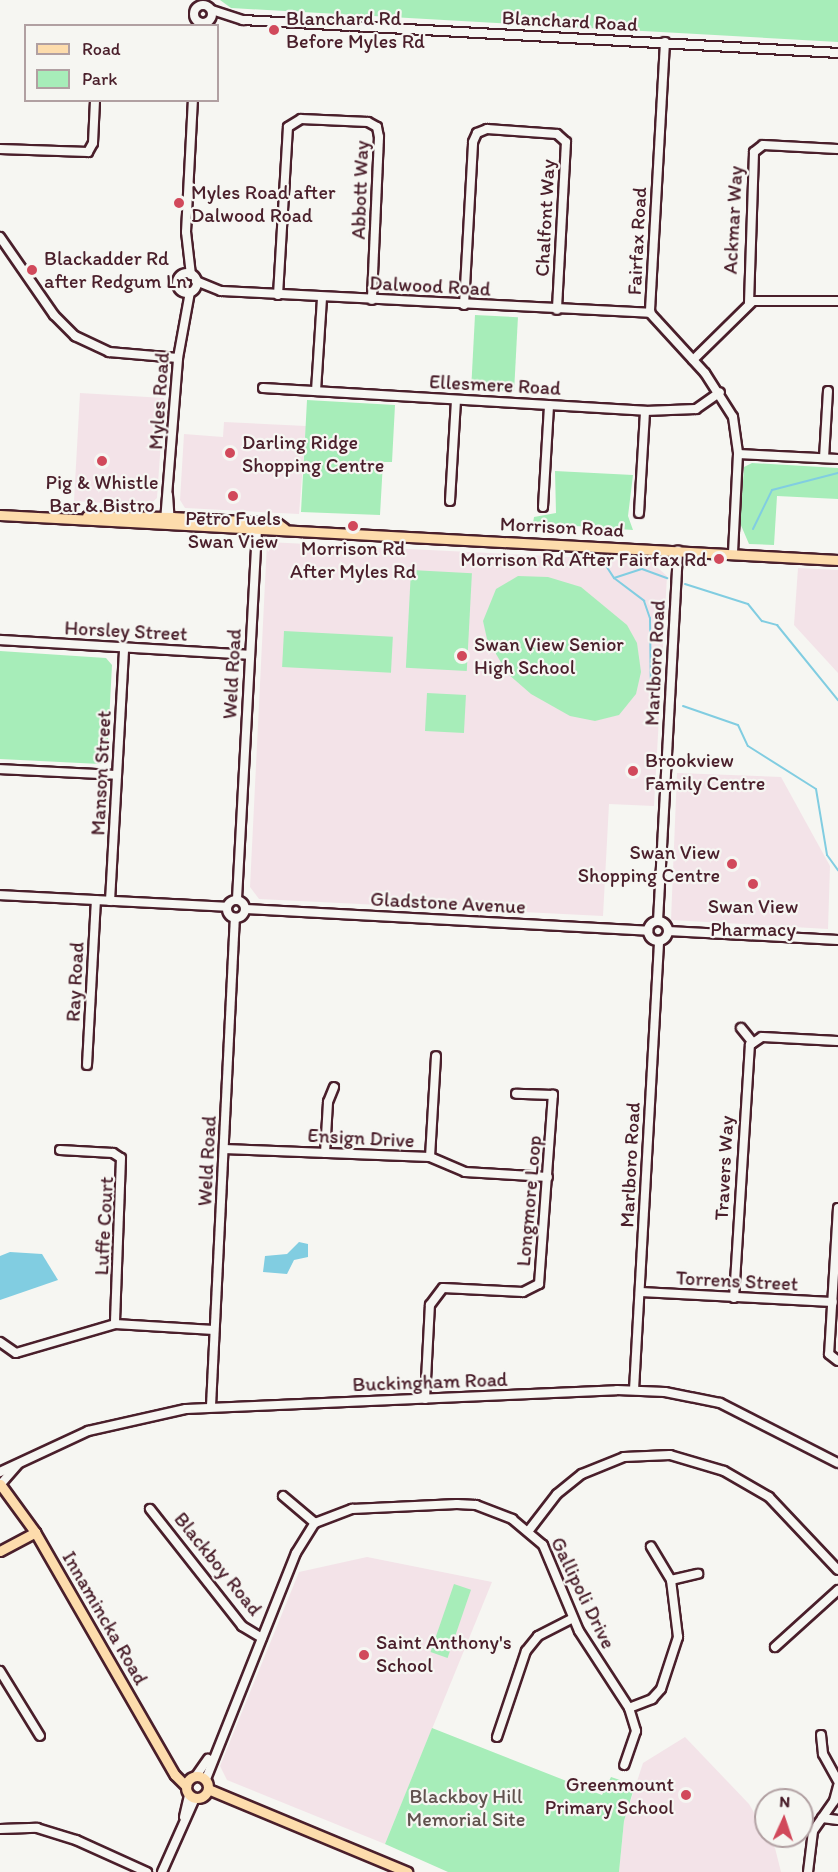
<!DOCTYPE html>
<style>
body{margin:0}
#map{position:relative;width:838px;height:1872px;overflow:hidden;background:#f6f6f2;font-family:Itim,sans-serif}
div>[style]{position:absolute}
[style*='--x']{left:calc(var(--x)*1px);top:calc(var(--y)*1px);width:calc(var(--w)*1px);rotate:calc(var(--a)*1deg)}
.built>*{inset:0;background:#f3e3e8}
.green>*{inset:0;background:#a7edb9;transform-origin:0 0}
.water>*{inset:0;background:#81cde1}
.stream>*{height:2px;margin:-1px;padding:0 1px;transform-origin:1px;border-radius:1px;background:#81cde1}
.roads{filter:drop-shadow(2px 0 #4a1f2b) drop-shadow(-2px 0 #4a1f2b) drop-shadow(0 2px #4a1f2b) drop-shadow(0 -2px #4a1f2b)}
.minor>*{height:8px;margin:-4px;padding:0 4px;transform-origin:4px;border-radius:4px;background:#f6f6f2}
.minor>.ring{margin:-4px;padding:0;box-sizing:content-box;background:none;border:8px solid #f6f6f2;border-radius:50%}
.major>*{height:9px;margin:-4.5px;padding:0 4.5px;transform-origin:4.5px;border-radius:4.5px;background:#fddcac}
.major>.ring{margin:-4.5px;padding:0;box-sizing:content-box;background:none;border:9px solid #fddcac;border-radius:50%}
.dots>*{width:16px;height:16px;translate:-50% -50%;box-sizing:border-box;border:3px solid #f6f6f2;border-radius:50%}
span{translate:-50% -50%;white-space:nowrap;text-align:center;line-height:1.15;-webkit-text-stroke:4.5px #f6f6f2;paint-order:stroke}
.poi-label{font-size:20px;color:#4a1f2b}
.left{translate:0 -50%;text-align:left}
.right{translate:-100% -50%;text-align:right}
.street-label{font-size:20px;color:#4a1f2b}
.park-label{font-size:20px;color:#61524e}
.legend{position:absolute;left:24px;top:24px;width:195px;height:78px;box-sizing:border-box;background:#f6f6f2;border:2px solid #b1a0a2;margin:0;padding:8px 10px;list-style:none;font-size:18px;color:#4a1f2b}
.legend li{display:flex;align-items:center;gap:12px;height:30px}
.legend b{width:30px;border:2px solid #b1a0a2}
.north{position:absolute;left:754px;top:1788px;width:60px;height:60px;box-sizing:border-box;background:#f6f6f2;border:2px solid #b1a0a2;border-radius:50%;rotate:3deg;font-size:16px;font-weight:700;line-height:24px;text-align:center;color:#4a1f2b}
.north::after{content:'';display:block;margin:auto;width:21px;height:27px;background:#d1495b;clip-path:polygon(50% 0,100% 100%,50% 72%,0 100%)}
</style>
<div id="map">
<div class="built">
<div style="clip-path:polygon(80px 393px,164px 398px,157px 498px,148px 506px,74px 501px)"></div>
<div style="clip-path:polygon(224px 422px,306px 426px,299px 514px,185px 508px,180px 500px,184px 434px,223px 437px)"></div>
<div style="clip-path:polygon(267px 542px,650px 561px,667px 576px,654px 806px,609px 804px,603px 916px,259px 899px,250px 887px)"></div>
<div style="clip-path:polygon(798px 568px,838px 570px,838px 673px,794px 625px)"></div>
<div style="clip-path:polygon(677px 773px,781px 777px,830px 866px,828px 929px,671px 920px)"></div>
<div style="clip-path:polygon(367px 1557px,492px 1582px,385px 1844px,227px 1780px,220px 1766px,299px 1572px)"></div>
<div style="clip-path:polygon(685px 1737px,749px 1804px,775px 1848px,781px 1872px,619px 1872px,624px 1821px,643px 1763px)"></div>
</div>
<div class="green">
<div style="clip-path:polygon(220px 0,838px 0,838px 42px,231px 8px)"></div>
<div style="left:475px;top:315px;width:43px;height:74px;rotate:3deg"></div>
<div style="clip-path:polygon(307px 400px,395px 405px,392px 462px,383px 462px,380px 515px,301px 512px)"></div>
<div style="clip-path:polygon(752px 463px,838px 468px,838px 499px,777px 496px,774px 545px,749px 544px,740px 523px,744px 467px)"></div>
<div style="clip-path:polygon(555px 471px,633px 475px,628px 516px,633px 530px,533px 523px,534px 517px,556px 513px)"></div>
<div style="left:411px;top:570px;width:61px;height:98px;rotate:3deg"></div>
<div style="clip-path:polygon(518px 576px,548px 577px,581px 587px,627px 625px,637px 643px,641px 672px,636px 694px,619px 715px,595px 721px,570px 716px,531px 694px,508px 674px,487px 639px,483px 621px,496px 589px)"></div>
<div style="left:284px;top:631px;width:109px;height:36px;rotate:3deg"></div>
<div style="clip-path:polygon(0 651px,106px 658px,112px 665px,107px 759px,100px 764px,0 759px)"></div>
<div style="left:427px;top:693px;width:39px;height:38px;rotate:3deg"></div>
<div style="left:454px;top:1584px;width:18px;height:72px;rotate:19deg"></div>
<div style="clip-path:polygon(432px 1728px,602px 1795px,611px 1777px,635px 1785px,624px 1821px,619px 1872px,448px 1872px,385px 1844px)"></div>
</div>
<div class="water">
<div style="clip-path:polygon(299px 1242px,308px 1244px,308px 1257px,294px 1260px,287px 1274px,263px 1272px,265px 1256px,287px 1254px)"></div>
<div style="clip-path:polygon(10px 1252px,42px 1254px,58px 1280px,0 1300px,0 1256px)"></div>
</div>
<div class="stream">
<div style="--x:753;--y:529;--w:43;--a:-64"></div>
<div style="--x:772;--y:490;--w:68;--a:-14.4"></div>
<div style="--x:601;--y:558;--w:24;--a:57"></div>
<div style="--x:614;--y:578;--w:29;--a:-18"></div>
<div style="--x:642;--y:569;--w:27;--a:20"></div>
<div style="--x:614;--y:578;--w:38;--a:37"></div>
<div style="--x:644;--y:601;--w:18;--a:71"></div>
<div style="--x:650;--y:618;--w:80;--a:89.3"></div>
<div style="--x:685;--y:584;--w:66;--a:17.6"></div>
<div style="--x:748;--y:604;--w:22;--a:51"></div>
<div style="--x:762;--y:621;--w:16;--a:15"></div>
<div style="--x:777;--y:625;--w:97;--a:50.9"></div>
<div style="--x:683;--y:706;--w:58;--a:19.1"></div>
<div style="--x:738;--y:725;--w:23;--a:65"></div>
<div style="--x:748;--y:746;--w:80;--a:32.3"></div>
<div style="--x:816;--y:789;--w:67;--a:80.5"></div>
<div style="--x:827;--y:855;--w:19;--a:54"></div>
</div>
<div class="roads">
<div class="minor">
<div class="ring" style="left:194px;top:5px;width:10px;height:10px"></div>
<div style="--x:212;--y:10;--w:33;--a:18"></div>
<div style="--x:243;--y:20;--w:596;--a:3.17"></div>
<div style="--x:665;--y:42;--w:271;--a:93.2"></div>
<div style="--x:650;--y:313;--w:81;--a:47.5"></div>
<div style="--x:705;--y:373;--w:52;--a:57.5"></div>
<div style="--x:733;--y:417;--w:37;--a:82"></div>
<div style="--x:738;--y:454;--w:100;--a:92.9"></div>
<div style="--x:0;--y:149;--w:88;--a:2"></div>
<div style="--x:88;--y:152;--w:10;--a:-61"></div>
<div style="--x:93;--y:143;--w:43;--a:-87.3"></div>
<div style="--x:0;--y:237;--w:95;--a:55.3"></div>
<div style="--x:54;--y:315;--w:30;--a:45"></div>
<div style="--x:75;--y:336;--w:38;--a:25"></div>
<div style="--x:109;--y:352;--w:69;--a:5"></div>
<div class="ring" style="left:177px;top:273px;width:12px;height:12px"></div>
<div style="--x:191;--y:275;--w:43;--a:-96.6"></div>
<div style="--x:186;--y:232;--w:132;--a:-87"></div>
<div style="--x:196;--y:281;--w:27;--a:22"></div>
<div style="--x:221;--y:291;--w:430;--a:2.9"></div>
<div style="--x:278;--y:295;--w:168;--a:-86.6"></div>
<div style="--x:288;--y:127;--w:15;--a:-32"></div>
<div style="--x:301;--y:119;--w:67;--a:2.6"></div>
<div style="--x:368;--y:122;--w:10;--a:29"></div>
<div style="--x:377;--y:127;--w:10;--a:79"></div>
<div style="--x:379;--y:137;--w:163;--a:92.5"></div>
<div style="--x:749;--y:303;--w:151;--a:-88.1"></div>
<div style="--x:754;--y:152;--w:11;--a:-38"></div>
<div style="--x:763;--y:145;--w:75;--a:3.1"></div>
<div style="--x:464;--y:305;--w:163;--a:-86.8"></div>
<div style="--x:473;--y:142;--w:10;--a:-66"></div>
<div style="--x:477;--y:133;--w:11;--a:-22"></div>
<div style="--x:487;--y:129;--w:70;--a:4.1"></div>
<div style="--x:557;--y:134;--w:12;--a:42"></div>
<div style="--x:566;--y:142;--w:168;--a:93.1"></div>
<div style="--x:693;--y:360;--w:84;--a:-44.5"></div>
<div style="--x:753;--y:301;--w:85;--a:0"></div>
<div style="--x:263;--y:388;--w:383;--a:3.4"></div>
<div style="--x:645;--y:411;--w:51;--a:-2.2"></div>
<div style="--x:696;--y:409;--w:29;--a:-35"></div>
<div style="--x:316;--y:391;--w:94;--a:-86.3"></div>
<div style="--x:738;--y:454;--w:100;--a:2.9"></div>
<div style="--x:824;--y:458;--w:67;--a:-86.6"></div>
<div style="--x:168;--y:495;--w:27;--a:86"></div>
<div style="--x:450;--y:501;--w:101;--a:-86.6"></div>
<div style="--x:543;--y:507;--w:102;--a:-86.6"></div>
<div style="--x:639;--y:513;--w:102;--a:-86.6"></div>
<div style="--x:165;--y:521;--w:164;--a:-85.4"></div>
<div style="--x:178;--y:358;--w:67;--a:-79.7"></div>
<div style="--x:0;--y:640;--w:249;--a:3.4"></div>
<div style="--x:0;--y:769;--w:117;--a:2.9"></div>
<div style="--x:0;--y:895;--w:227;--a:3"></div>
<div style="--x:237;--y:899;--w:376;--a:-86.9"></div>
<div class="ring" style="left:227px;top:900px;width:10px;height:10px"></div>
<div style="--x:110;--y:901;--w:254;--a:-86.8"></div>
<div style="--x:246;--y:909;--w:403;--a:3.1"></div>
<div class="ring" style="left:648px;top:921px;width:12px;height:12px"></div>
<div style="--x:658;--y:921;--w:371;--a:-86.9"></div>
<div style="--x:668;--y:931;--w:170;--a:3"></div>
<div style="--x:741;--y:1028;--w:19;--a:51"></div>
<div style="--x:87;--y:1065;--w:165;--a:-86.9"></div>
<div style="--x:224;--y:1149;--w:206;--a:2.2"></div>
<div style="--x:430;--y:1157;--w:101;--a:-86.6"></div>
<div style="--x:60;--y:1150;--w:53;--a:3.2"></div>
<div style="--x:113;--y:1153;--w:9;--a:32"></div>
<div style="--x:121;--y:1158;--w:166;--a:92.1"></div>
<div style="--x:325;--y:1153;--w:51;--a:-86.6"></div>
<div style="--x:328;--y:1102;--w:16;--a:-68"></div>
<div style="--x:430;--y:1157;--w:38;--a:23"></div>
<div style="--x:465;--y:1172;--w:83;--a:3.4"></div>
<div style="--x:838;--y:1208;--w:146;--a:93.5"></div>
<div style="--x:829;--y:1354;--w:11;--a:38"></div>
<div style="--x:640;--y:1292;--w:193;--a:3"></div>
<div style="--x:734;--y:1298;--w:254;--a:-86.4"></div>
<div style="--x:750;--y:1045;--w:14;--a:-34"></div>
<div style="--x:762;--y:1037;--w:76;--a:3"></div>
<div style="--x:0;--y:1342;--w:19;--a:35"></div>
<div style="--x:16;--y:1353;--w:103;--a:-16.3"></div>
<div style="--x:115;--y:1324;--w:99;--a:3.5"></div>
<div style="--x:634;--y:1390;--w:450;--a:-86.8"></div>
<div style="--x:425;--y:1399;--w:94;--a:-87"></div>
<div style="--x:430;--y:1305;--w:21;--a:-53"></div>
<div style="--x:443;--y:1288;--w:80;--a:2.9"></div>
<div style="--x:523;--y:1292;--w:18;--a:-27"></div>
<div style="--x:539;--y:1284;--w:190;--a:-85.8"></div>
<div style="--x:553;--y:1095;--w:37;--a:-178"></div>
<div style="--x:211;--y:1406;--w:489;--a:-87.2"></div>
<div style="--x:0;--y:1472;--w:97;--a:-25"></div>
<div style="--x:88;--y:1431;--w:100;--a:-12.7"></div>
<div style="--x:186;--y:1409;--w:431;--a:-2.5"></div>
<div style="--x:617;--y:1390;--w:48;--a:2.4"></div>
<div style="--x:665;--y:1392;--w:56;--a:11.3"></div>
<div style="--x:720;--y:1403;--w:132;--a:27"></div>
<div style="--x:0;--y:1485;--w:28;--a:-49"></div>
<div style="--x:283;--y:1496;--w:42;--a:40.2"></div>
<div style="--x:150;--y:1509;--w:149;--a:51.8"></div>
<div style="--x:242;--y:1626;--w:23;--a:31"></div>
<div style="--x:530;--y:1529;--w:44;--a:-52.4"></div>
<div style="--x:557;--y:1494;--w:32;--a:-39"></div>
<div style="--x:582;--y:1474;--w:45;--a:-22"></div>
<div style="--x:624;--y:1457;--w:46;--a:-2.5"></div>
<div style="--x:670;--y:1455;--w:56;--a:16.5"></div>
<div style="--x:724;--y:1471;--w:52;--a:30"></div>
<div style="--x:769;--y:1497;--w:100;--a:46.6"></div>
<div style="--x:671;--y:1580;--w:28;--a:-13"></div>
<div style="--x:775;--y:1647;--w:85;--a:-42.1"></div>
<div style="--x:0;--y:1671;--w:76;--a:58.4"></div>
<div style="--x:629;--y:1708;--w:25;--a:-21"></div>
<div style="--x:652;--y:1699;--w:13;--a:-48"></div>
<div style="--x:661;--y:1689;--w:55;--a:-71.9"></div>
<div style="--x:678;--y:1637;--w:57;--a:-97"></div>
<div style="--x:671;--y:1580;--w:39;--a:-121"></div>
<div style="--x:821;--y:1735;--w:19;--a:84"></div>
<div style="--x:823;--y:1754;--w:31;--a:61"></div>
<div style="--x:497;--y:1737;--w:91;--a:-71.4"></div>
<div style="--x:526;--y:1651;--w:19;--a:-51"></div>
<div style="--x:538;--y:1636;--w:39;--a:-27"></div>
<div style="--x:196;--y:1776;--w:21;--a:-55"></div>
<div style="--x:206;--y:1779;--w:243;--a:-68.3"></div>
<div style="--x:296;--y:1553;--w:36;--a:-58"></div>
<div style="--x:315;--y:1523;--w:40;--a:-21"></div>
<div style="--x:352;--y:1509;--w:105;--a:-2.7"></div>
<div style="--x:457;--y:1504;--w:19;--a:3"></div>
<div style="--x:476;--y:1505;--w:39;--a:21"></div>
<div style="--x:512;--y:1519;--w:40;--a:40"></div>
<div style="--x:543;--y:1545;--w:93;--a:67.3"></div>
<div style="--x:579;--y:1631;--w:92;--a:57"></div>
<div style="--x:629;--y:1708;--w:24;--a:73"></div>
<div style="--x:636;--y:1731;--w:36;--a:109"></div>
<div style="--x:184;--y:1817;--w:23;--a:-77"></div>
<div style="--x:822;--y:1818;--w:16;--a:7"></div>
<div style="--x:0;--y:1829;--w:37;--a:-2"></div>
<div style="--x:37;--y:1828;--w:41;--a:17.1"></div>
<div style="--x:76;--y:1840;--w:78;--a:24.3"></div>
<div style="--x:162;--y:1872;--w:81;--a:-66"></div>
<div style="--x:808;--y:1872;--w:41;--a:-83"></div>
<div style="--x:813;--y:1831;--w:37;--a:-55"></div>
<div style="--x:834;--y:1801;--w:16;--a:-75"></div>
</div>
<div class="major">
<div style="--x:0;--y:515;--w:839;--a:3.07"></div>
<div style="--x:87;--y:516;--w:85;--a:0.7"></div>
<div style="--x:172;--y:517;--w:105;--a:3.3"></div>
<div style="--x:277;--y:523;--w:9;--a:36"></div>
<div style="--x:0;--y:1484;--w:59;--a:53.9"></div>
<div style="--x:35;--y:1532;--w:280;--a:60.1"></div>
<div style="--x:175;--y:1775;--w:16;--a:45"></div>
<div style="--x:0;--y:1551;--w:40;--a:-28"></div>
<div class="ring" style="left:186px;top:1776px;width:13px;height:13px"></div>
<div style="--x:208;--y:1789;--w:216;--a:22.6"></div>
</div>
</div>
<div class="dots">
<div style="left:274px;top:30px;background:#d1495b"></div>
<div style="left:179px;top:203px;background:#d1495b"></div>
<div style="left:32px;top:270px;background:#d1495b"></div>
<div style="left:230px;top:453px;background:#d1495b"></div>
<div style="left:102px;top:461px;background:#d1495b"></div>
<div style="left:233px;top:496px;background:#d1495b"></div>
<div style="left:353px;top:526px;background:#d1495b"></div>
<div style="left:719px;top:559px;background:#d1495b"></div>
<div style="left:462px;top:656px;background:#d1495b"></div>
<div style="left:633px;top:771px;background:#d1495b"></div>
<div style="left:732px;top:864px;background:#d1495b"></div>
<div style="left:753px;top:884px;background:#d1495b"></div>
<div style="left:364px;top:1655px;background:#d1495b"></div>
<div style="left:686px;top:1795px;background:#d1495b"></div>
</div>
<div class="poi-label">
<span class="left" style="left:286px;top:30px">Blanchard Rd<br>Before Myles Rd</span>
<span class="left" style="left:191px;top:204px">Myles Road after<br>Dalwood Road</span>
<span class="left" style="left:44px;top:270px">Blackadder Rd<br>after Redgum Ln</span>
<span class="left" style="left:242px;top:454px">Darling Ridge<br>Shopping Centre</span>
<span style="left:102px;top:494px">Pig &amp; Whistle<br>Bar &amp; Bistro</span>
<span style="left:233px;top:530px">Petro Fuels<br>Swan View</span>
<span style="left:353px;top:560px">Morrison Rd<br>After Myles Rd</span>
<span class="right" style="left:707px;top:559px">Morrison Rd After Fairfax Rd</span>
<span class="left" style="left:474px;top:656px">Swan View Senior<br>High School</span>
<span class="left" style="left:645px;top:772px">Brookview<br>Family Centre</span>
<span class="right" style="left:720px;top:864px">Swan View<br>Shopping Centre</span>
<span style="left:753px;top:918px">Swan View<br>Pharmacy</span>
<span class="left" style="left:376px;top:1654px">Saint Anthony's<br>School</span>
<span class="right" style="left:674px;top:1796px">Greenmount<br>Primary School</span>
</div>
<div class="street-label">
<span style="left:570px;top:21px;rotate:3deg">Blanchard Road</span>
<span style="left:360px;top:190px;rotate:-88deg">Abbott Way</span>
<span style="left:545px;top:218px;rotate:-87deg">Chalfont Way</span>
<span style="left:733px;top:220px;rotate:-87deg">Ackmar Way</span>
<span style="left:637px;top:241px;rotate:-87deg">Fairfax Road</span>
<span style="left:430px;top:286px;rotate:3deg">Dalwood Road</span>
<span style="left:495px;top:385px;rotate:3deg">Ellesmere Road</span>
<span style="left:159px;top:401px;rotate:-86deg">Myles Road</span>
<span style="left:562px;top:527px;rotate:3deg">Morrison Road</span>
<span style="left:126px;top:631px;rotate:3deg">Horsley Street</span>
<span style="left:655px;top:663px;rotate:-87deg">Marlboro Road</span>
<span style="left:232px;top:674px;rotate:-87deg">Weld Road</span>
<span style="left:101px;top:773px;rotate:-87deg">Manson Street</span>
<span style="left:448px;top:903px;rotate:3deg">Gladstone Avenue</span>
<span style="left:75px;top:982px;rotate:-87deg">Ray Road</span>
<span style="left:361px;top:1138px;rotate:3deg">Ensign Drive</span>
<span style="left:207px;top:1161px;rotate:-87deg">Weld Road</span>
<span style="left:630px;top:1165px;rotate:-87deg">Marlboro Road</span>
<span style="left:724px;top:1168px;rotate:-87deg">Travers Way</span>
<span style="left:529px;top:1201px;rotate:-85deg">Longmore Loop</span>
<span style="left:104px;top:1226px;rotate:-87deg">Luffe Court</span>
<span style="left:737px;top:1281px;rotate:3deg">Torrens Street</span>
<span style="left:430px;top:1382px;rotate:-2deg">Buckingham Road</span>
<span style="left:218px;top:1564px;rotate:51deg">Blackboy Road</span>
<span style="left:583px;top:1593px;rotate:64deg">Gallipoli Drive</span>
<span style="left:105px;top:1618px;rotate:60deg">Innamincka Road</span>
</div>
<div class="park-label">
<span style="left:466px;top:1808px">Blackboy Hill<br>Memorial Site</span>
</div>
<ul class="legend">
<li><b style="height:8px;background:#fddcac"></b>Road</li>
<li><b style="height:16px;background:#a7edb9"></b>Park</li>
</ul>
<div class="north">N</div>
</div>
